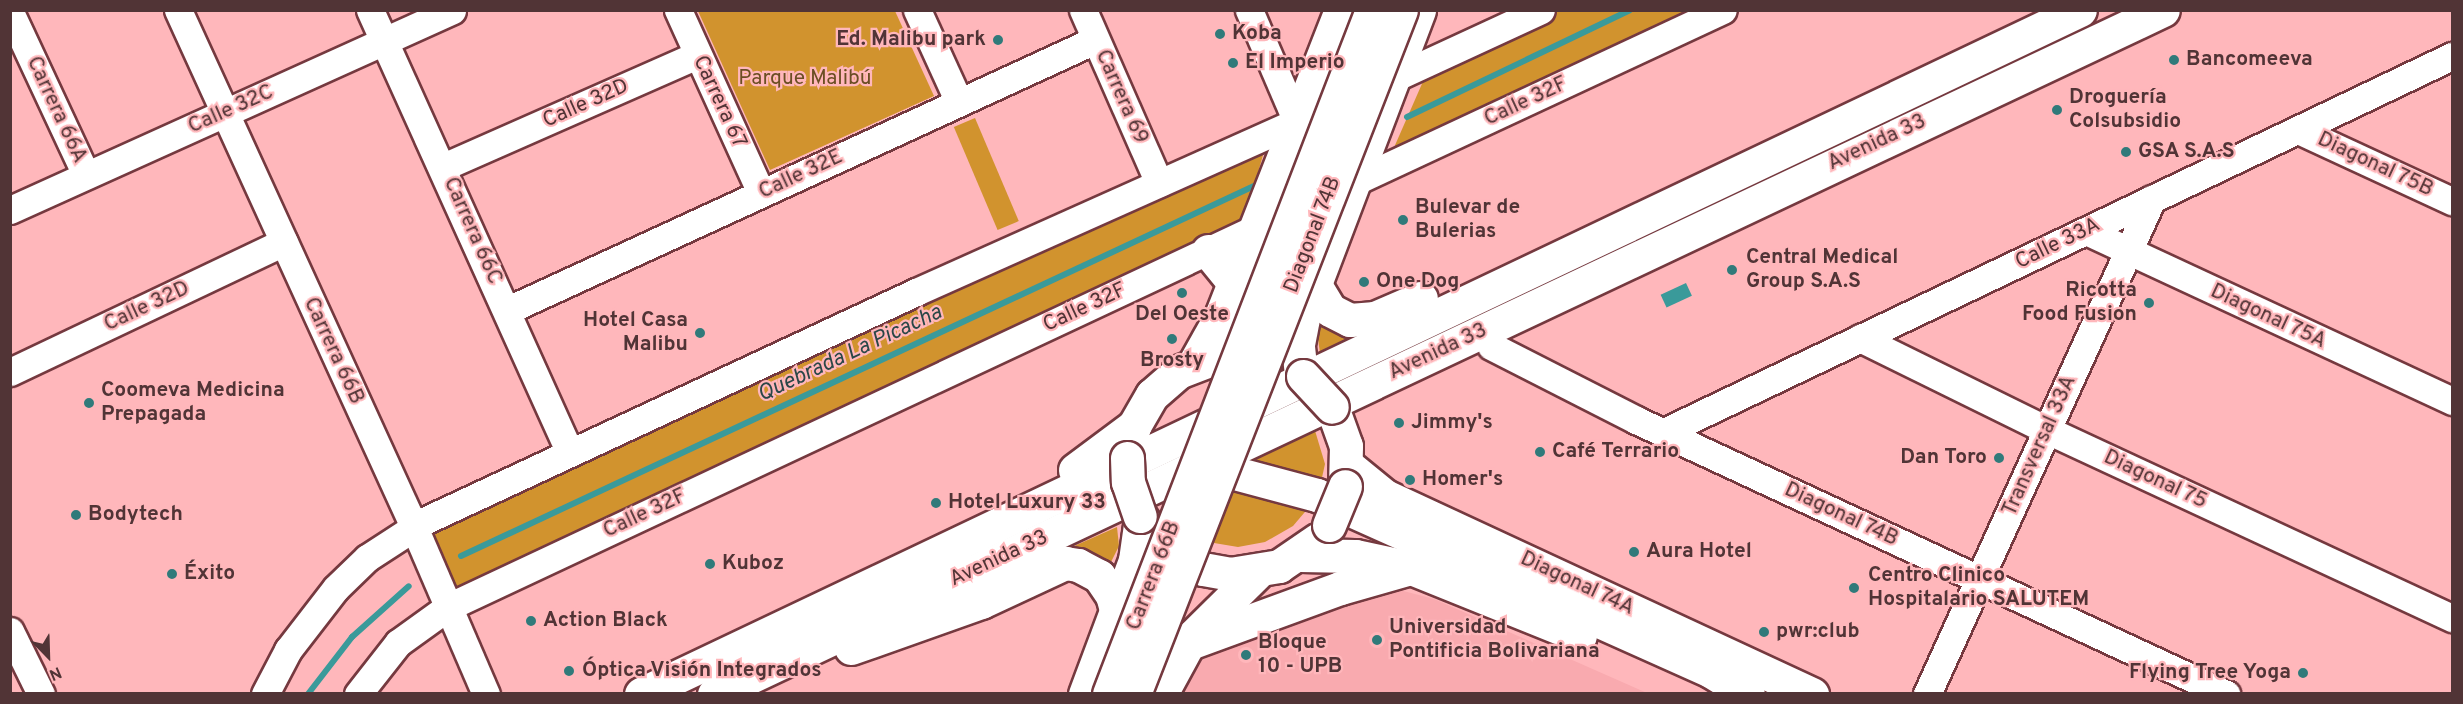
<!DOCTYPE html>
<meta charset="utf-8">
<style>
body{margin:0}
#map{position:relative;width:2463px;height:704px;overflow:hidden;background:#ffb7bb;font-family:Overpass,sans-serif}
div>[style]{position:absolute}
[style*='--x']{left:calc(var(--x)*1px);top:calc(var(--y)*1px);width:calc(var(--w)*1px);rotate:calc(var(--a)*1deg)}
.built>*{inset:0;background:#f9aaaf}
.green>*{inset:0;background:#d1932e;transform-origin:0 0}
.water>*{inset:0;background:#3a9a9a;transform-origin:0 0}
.stream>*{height:6px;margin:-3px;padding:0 3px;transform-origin:3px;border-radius:3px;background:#3a9a9a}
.roads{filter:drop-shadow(2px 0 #75393f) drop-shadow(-2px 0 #75393f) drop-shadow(0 2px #75393f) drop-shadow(0 -2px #75393f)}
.minor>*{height:27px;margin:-13.5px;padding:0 13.5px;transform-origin:13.5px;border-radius:13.5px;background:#fff}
.major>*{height:33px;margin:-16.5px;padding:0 16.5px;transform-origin:16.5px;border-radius:16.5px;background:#fff}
.bridges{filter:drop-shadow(2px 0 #75393f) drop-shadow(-2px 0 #75393f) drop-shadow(0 2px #75393f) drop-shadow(0 -2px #75393f)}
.major-bridge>*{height:33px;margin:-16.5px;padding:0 16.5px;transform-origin:16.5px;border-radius:16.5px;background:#fff}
.dots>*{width:16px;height:16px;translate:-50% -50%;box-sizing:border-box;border:3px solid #ffb7bb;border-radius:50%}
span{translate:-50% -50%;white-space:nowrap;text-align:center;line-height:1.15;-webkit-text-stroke:4.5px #ffb7bb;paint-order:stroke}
.poi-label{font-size:21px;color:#513436;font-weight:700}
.left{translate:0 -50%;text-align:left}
.right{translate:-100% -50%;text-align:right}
.park-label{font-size:21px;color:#6b4e23}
.street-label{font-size:21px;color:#513436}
.water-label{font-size:22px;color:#2a4747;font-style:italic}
.frame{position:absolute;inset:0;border:12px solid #513436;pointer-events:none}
.north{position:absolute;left:18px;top:626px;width:60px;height:60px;-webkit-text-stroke:4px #ffb7bb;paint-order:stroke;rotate:157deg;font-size:16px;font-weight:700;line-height:24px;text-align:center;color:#513436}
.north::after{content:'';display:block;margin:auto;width:21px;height:27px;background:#513436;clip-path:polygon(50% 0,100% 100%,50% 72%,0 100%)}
</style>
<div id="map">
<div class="built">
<div style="clip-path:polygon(1392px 588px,1434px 599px,1647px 693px,1178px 694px,1192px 663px,1209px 648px)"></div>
</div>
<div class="green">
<div style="clip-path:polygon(698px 11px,895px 11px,934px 96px,770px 170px)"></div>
<div style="clip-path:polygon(1541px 11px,1723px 11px,1385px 168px,1432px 61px)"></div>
<div style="left:975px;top:118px;width:112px;height:23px;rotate:67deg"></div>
<div style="clip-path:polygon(1269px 134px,1240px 236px,448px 607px,414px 527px)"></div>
<div style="clip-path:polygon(1322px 320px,1361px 334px,1320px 353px,1318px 339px)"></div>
<div style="clip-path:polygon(1313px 424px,1325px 464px,1321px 482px,1245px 460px)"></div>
<div style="clip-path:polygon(1235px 491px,1277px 493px,1310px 506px,1293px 526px,1265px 542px,1238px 547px,1214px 543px,1187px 529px,1163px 504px)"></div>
<div style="clip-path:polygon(1117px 527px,1119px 546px,1108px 568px,1063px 551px)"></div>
</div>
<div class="water">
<div style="left:1686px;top:283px;width:14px;height:28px;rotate:65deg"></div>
</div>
<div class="stream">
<div style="--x:1407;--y:117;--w:247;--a:-25.6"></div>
<div style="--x:461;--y:556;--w:875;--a:-25.01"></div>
<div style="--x:308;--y:694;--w:72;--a:-52.3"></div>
<div style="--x:352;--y:637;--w:76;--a:-41.8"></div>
</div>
<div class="roads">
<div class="minor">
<div style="--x:178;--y:10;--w:568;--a:65.46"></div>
<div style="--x:414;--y:527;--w:182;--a:66.7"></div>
<div style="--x:370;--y:10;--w:486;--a:65.7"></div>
<div style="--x:678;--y:10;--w:201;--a:65.6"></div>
<div style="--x:917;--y:10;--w:101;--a:65.5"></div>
<div style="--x:1083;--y:10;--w:189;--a:66.3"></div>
<div style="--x:1249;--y:10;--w:122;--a:66.8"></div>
<div style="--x:10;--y:12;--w:180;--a:65"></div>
<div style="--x:1381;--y:84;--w:176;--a:-24.8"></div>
<div style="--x:2298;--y:130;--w:170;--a:24.8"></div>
<div style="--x:443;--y:167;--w:278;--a:-23.8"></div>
<div style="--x:1343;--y:187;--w:419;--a:-25"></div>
<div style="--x:10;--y:210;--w:485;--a:-24.3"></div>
<div style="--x:2086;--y:231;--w:404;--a:24.9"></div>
<div style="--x:508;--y:310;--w:646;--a:-24.7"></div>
<div style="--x:1860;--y:338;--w:208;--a:26.2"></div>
<div style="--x:2047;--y:430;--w:447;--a:24.9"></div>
<div style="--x:1491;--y:346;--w:163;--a:27"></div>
<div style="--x:1636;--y:420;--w:651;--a:24.91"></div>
<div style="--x:10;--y:372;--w:303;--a:-25.4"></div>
<div style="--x:1664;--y:432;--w:873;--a:-25.51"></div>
<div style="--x:10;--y:631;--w:70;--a:63.8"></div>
<div style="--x:265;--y:694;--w:50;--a:-62.4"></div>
<div style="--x:288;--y:650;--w:78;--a:-52.3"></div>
<div style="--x:336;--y:588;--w:43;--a:-44.1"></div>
<div style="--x:367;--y:558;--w:68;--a:-33"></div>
<div style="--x:424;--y:521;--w:543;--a:-24.96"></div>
<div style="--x:916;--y:292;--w:429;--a:-24.1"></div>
<div style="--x:358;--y:694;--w:65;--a:-51.9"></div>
<div style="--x:398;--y:643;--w:62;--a:-35.8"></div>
<div style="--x:448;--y:607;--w:905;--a:-25.12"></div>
<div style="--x:1927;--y:694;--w:544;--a:-65.56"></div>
</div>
<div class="major">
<div style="--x:1208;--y:251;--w:41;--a:50.9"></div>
<div style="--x:1315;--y:285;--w:29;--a:59"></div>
<div style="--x:1330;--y:310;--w:22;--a:27"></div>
<div style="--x:1350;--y:320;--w:25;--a:-5"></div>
<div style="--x:1375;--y:318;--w:50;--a:-23.5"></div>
<div style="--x:1194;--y:364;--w:55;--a:-60.6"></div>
<div style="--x:1221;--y:316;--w:329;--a:-68.6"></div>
<div style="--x:1301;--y:375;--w:31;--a:-96"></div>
<div style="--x:1298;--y:344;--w:32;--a:-79"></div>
<div style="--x:1304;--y:313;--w:324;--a:-69.2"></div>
<div style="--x:1332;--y:407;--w:41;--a:70.3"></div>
<div style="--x:1346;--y:446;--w:40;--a:91.4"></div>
<div style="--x:1128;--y:447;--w:22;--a:-74"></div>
<div style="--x:1134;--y:426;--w:36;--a:-60"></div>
<div style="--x:1152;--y:395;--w:35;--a:-41"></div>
<div style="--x:1178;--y:372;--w:39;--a:-21"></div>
<div style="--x:1201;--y:464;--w:120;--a:15"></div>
<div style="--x:1317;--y:495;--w:433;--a:24.1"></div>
<div style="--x:1712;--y:672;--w:42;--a:31.4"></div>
<div style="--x:1347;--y:465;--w:49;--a:39.2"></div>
<div style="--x:1385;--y:496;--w:471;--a:24.9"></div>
<div style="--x:1075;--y:470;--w:74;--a:-36.7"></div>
<div style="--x:1140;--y:516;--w:29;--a:55"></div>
<div style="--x:1157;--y:540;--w:28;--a:41"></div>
<div style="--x:1178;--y:558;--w:27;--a:24"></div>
<div style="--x:1203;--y:569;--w:27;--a:10"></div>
<div style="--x:1230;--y:574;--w:50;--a:-9.3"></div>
<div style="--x:1279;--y:566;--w:46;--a:-34.4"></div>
<div style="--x:1300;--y:555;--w:55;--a:1"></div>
<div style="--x:1355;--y:556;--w:57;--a:12.1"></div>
<div style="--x:1411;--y:568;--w:182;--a:21.9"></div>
<div style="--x:1187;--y:644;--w:163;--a:-20.1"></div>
<div style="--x:1340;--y:588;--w:70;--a:-15.8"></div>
<div style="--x:851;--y:648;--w:138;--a:-19.5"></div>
<div style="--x:981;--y:602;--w:93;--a:-24.9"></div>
<div style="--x:1065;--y:563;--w:13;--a:9"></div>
<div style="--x:1078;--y:565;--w:24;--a:28"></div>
<div style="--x:1099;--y:576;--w:23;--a:56"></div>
<div style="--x:1112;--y:595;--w:16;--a:75"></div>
<div style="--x:641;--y:694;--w:1593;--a:-25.42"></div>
<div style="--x:714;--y:694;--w:1602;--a:-25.27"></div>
<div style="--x:1085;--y:694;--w:143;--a:-69.5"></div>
<div style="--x:1135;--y:560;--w:42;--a:-81.9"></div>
<div style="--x:1161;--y:694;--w:65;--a:-61.5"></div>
<div style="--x:1192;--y:637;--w:91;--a:-44.6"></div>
</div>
</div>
<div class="bridges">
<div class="major-bridge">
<div style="--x:1303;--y:376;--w:42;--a:46.9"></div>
<div style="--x:1127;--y:458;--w:24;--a:88"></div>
<div style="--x:1128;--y:482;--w:36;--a:71"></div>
<div style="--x:1329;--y:525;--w:42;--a:-67.7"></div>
<div style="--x:1109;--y:694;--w:733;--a:-68.97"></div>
<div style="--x:1134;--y:694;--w:734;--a:-68.68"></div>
</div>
</div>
<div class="dots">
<div style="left:1220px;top:34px;background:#307a7a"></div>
<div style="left:998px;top:40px;background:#307a7a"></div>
<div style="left:2174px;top:60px;background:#307a7a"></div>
<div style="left:1233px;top:63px;background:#307a7a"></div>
<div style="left:2057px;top:110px;background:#307a7a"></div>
<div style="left:2126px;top:152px;background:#307a7a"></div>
<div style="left:1403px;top:220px;background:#307a7a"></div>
<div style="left:1732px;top:270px;background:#307a7a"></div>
<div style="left:1364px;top:282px;background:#307a7a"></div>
<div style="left:1182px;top:293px;background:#307a7a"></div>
<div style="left:2149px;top:303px;background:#307a7a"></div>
<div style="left:700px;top:333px;background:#307a7a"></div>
<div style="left:1172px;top:339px;background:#307a7a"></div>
<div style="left:89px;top:403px;background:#307a7a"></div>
<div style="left:1399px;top:423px;background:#307a7a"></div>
<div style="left:1540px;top:452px;background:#307a7a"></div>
<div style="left:1999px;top:458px;background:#307a7a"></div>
<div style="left:1410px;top:480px;background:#307a7a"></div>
<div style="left:936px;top:503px;background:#307a7a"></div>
<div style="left:76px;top:515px;background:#307a7a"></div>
<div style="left:1634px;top:552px;background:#307a7a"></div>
<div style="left:710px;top:564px;background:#307a7a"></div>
<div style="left:172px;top:574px;background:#307a7a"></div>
<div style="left:1854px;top:588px;background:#307a7a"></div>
<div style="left:531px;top:621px;background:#307a7a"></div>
<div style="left:1764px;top:632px;background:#307a7a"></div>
<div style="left:1377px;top:640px;background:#307a7a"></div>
<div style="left:1246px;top:655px;background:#307a7a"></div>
<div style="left:569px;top:671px;background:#307a7a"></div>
<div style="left:2303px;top:673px;background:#307a7a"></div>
</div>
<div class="poi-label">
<span class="left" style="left:1232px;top:34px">Koba</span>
<span class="right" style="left:986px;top:40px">Ed. Malibu park</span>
<span class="left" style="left:2186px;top:60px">Bancomeeva</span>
<span class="left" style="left:1245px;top:63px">El Imperio</span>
<span class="left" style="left:2069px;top:110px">Droguería<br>Colsubsidio</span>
<span class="left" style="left:2138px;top:152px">GSA S.A.S</span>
<span class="left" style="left:1415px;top:220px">Bulevar de<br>Bulerias</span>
<span class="left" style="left:1746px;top:270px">Central Medical<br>Group S.A.S</span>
<span class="left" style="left:1376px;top:282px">One Dog</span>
<span class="right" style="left:2137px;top:303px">Ricotta<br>Food Fusion</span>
<span style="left:1182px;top:315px">Del Oeste</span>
<span class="right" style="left:688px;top:333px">Hotel Casa<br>Malibu</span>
<span style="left:1172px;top:361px">Brosty</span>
<span class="left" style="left:101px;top:403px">Coomeva Medicina<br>Prepagada</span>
<span class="left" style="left:1411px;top:423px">Jimmy's</span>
<span class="left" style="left:1552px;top:452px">Café Terrario</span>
<span class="right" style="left:1987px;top:458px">Dan Toro</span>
<span class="left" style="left:1422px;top:480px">Homer's</span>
<span class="left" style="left:948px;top:503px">Hotel Luxury 33</span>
<span class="left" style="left:88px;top:515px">Bodytech</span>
<span class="left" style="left:1646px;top:552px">Aura Hotel</span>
<span class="left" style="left:722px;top:564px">Kuboz</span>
<span class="left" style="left:184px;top:574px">Éxito</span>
<span class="left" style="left:1868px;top:588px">Centro Clinico<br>Hospitalario SALUTEM</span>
<span class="left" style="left:543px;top:621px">Action Black</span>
<span class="left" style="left:1389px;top:640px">Universidad<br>Pontificia Bolivariana</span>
<span class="left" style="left:1776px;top:632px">pwr:club</span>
<span class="left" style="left:1258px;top:655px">Bloque<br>10 - UPB</span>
<span class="left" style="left:582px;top:671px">Óptica Visión Integrados</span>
<span class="right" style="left:2291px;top:673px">Flying Tree Yoga</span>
</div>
<div class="park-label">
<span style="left:805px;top:79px">Parque Malibú</span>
</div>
<div class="street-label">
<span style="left:1121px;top:97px;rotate:66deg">Carrera 69</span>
<span style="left:719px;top:102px;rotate:65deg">Carrera 67</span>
<span style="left:1526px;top:102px;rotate:-25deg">Calle 32F</span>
<span style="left:586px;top:104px;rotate:-24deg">Calle 32D</span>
<span style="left:56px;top:110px;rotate:65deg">Carrera 66A</span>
<span style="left:231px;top:110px;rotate:-24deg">Calle 32C</span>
<span style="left:1877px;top:143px;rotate:-25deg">Avenida 33</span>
<span style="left:2375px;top:165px;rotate:25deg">Diagonal 75B</span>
<span style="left:801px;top:175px;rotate:-25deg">Calle 32E</span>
<span style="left:472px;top:231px;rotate:66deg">Carrera 66C</span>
<span style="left:1313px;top:235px;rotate:-69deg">Diagonal 74B</span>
<span style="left:2058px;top:244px;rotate:-26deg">Calle 33A</span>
<span style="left:147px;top:307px;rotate:-25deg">Calle 32D</span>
<span style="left:1085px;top:308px;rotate:-25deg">Calle 32F</span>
<span style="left:2268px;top:317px;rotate:25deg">Diagonal 75A</span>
<span style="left:333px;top:351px;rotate:65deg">Carrera 66B</span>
<span style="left:1438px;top:352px;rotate:-25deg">Avenida 33</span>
<span style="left:2040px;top:446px;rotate:-66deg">Transversal 33A</span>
<span style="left:2155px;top:480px;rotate:25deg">Diagonal 75</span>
<span style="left:645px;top:514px;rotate:-25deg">Calle 32F</span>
<span style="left:1841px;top:515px;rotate:25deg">Diagonal 74B</span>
<span style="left:999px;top:559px;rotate:-25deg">Avenida 33</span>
<span style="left:1154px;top:576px;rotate:-69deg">Carrera 66B</span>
<span style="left:1577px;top:584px;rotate:25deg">Diagonal 74A</span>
</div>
<div class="water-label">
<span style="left:850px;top:354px;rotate:-25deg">Quebrada La Picacha</span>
</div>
<div class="frame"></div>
<div class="north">N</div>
</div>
